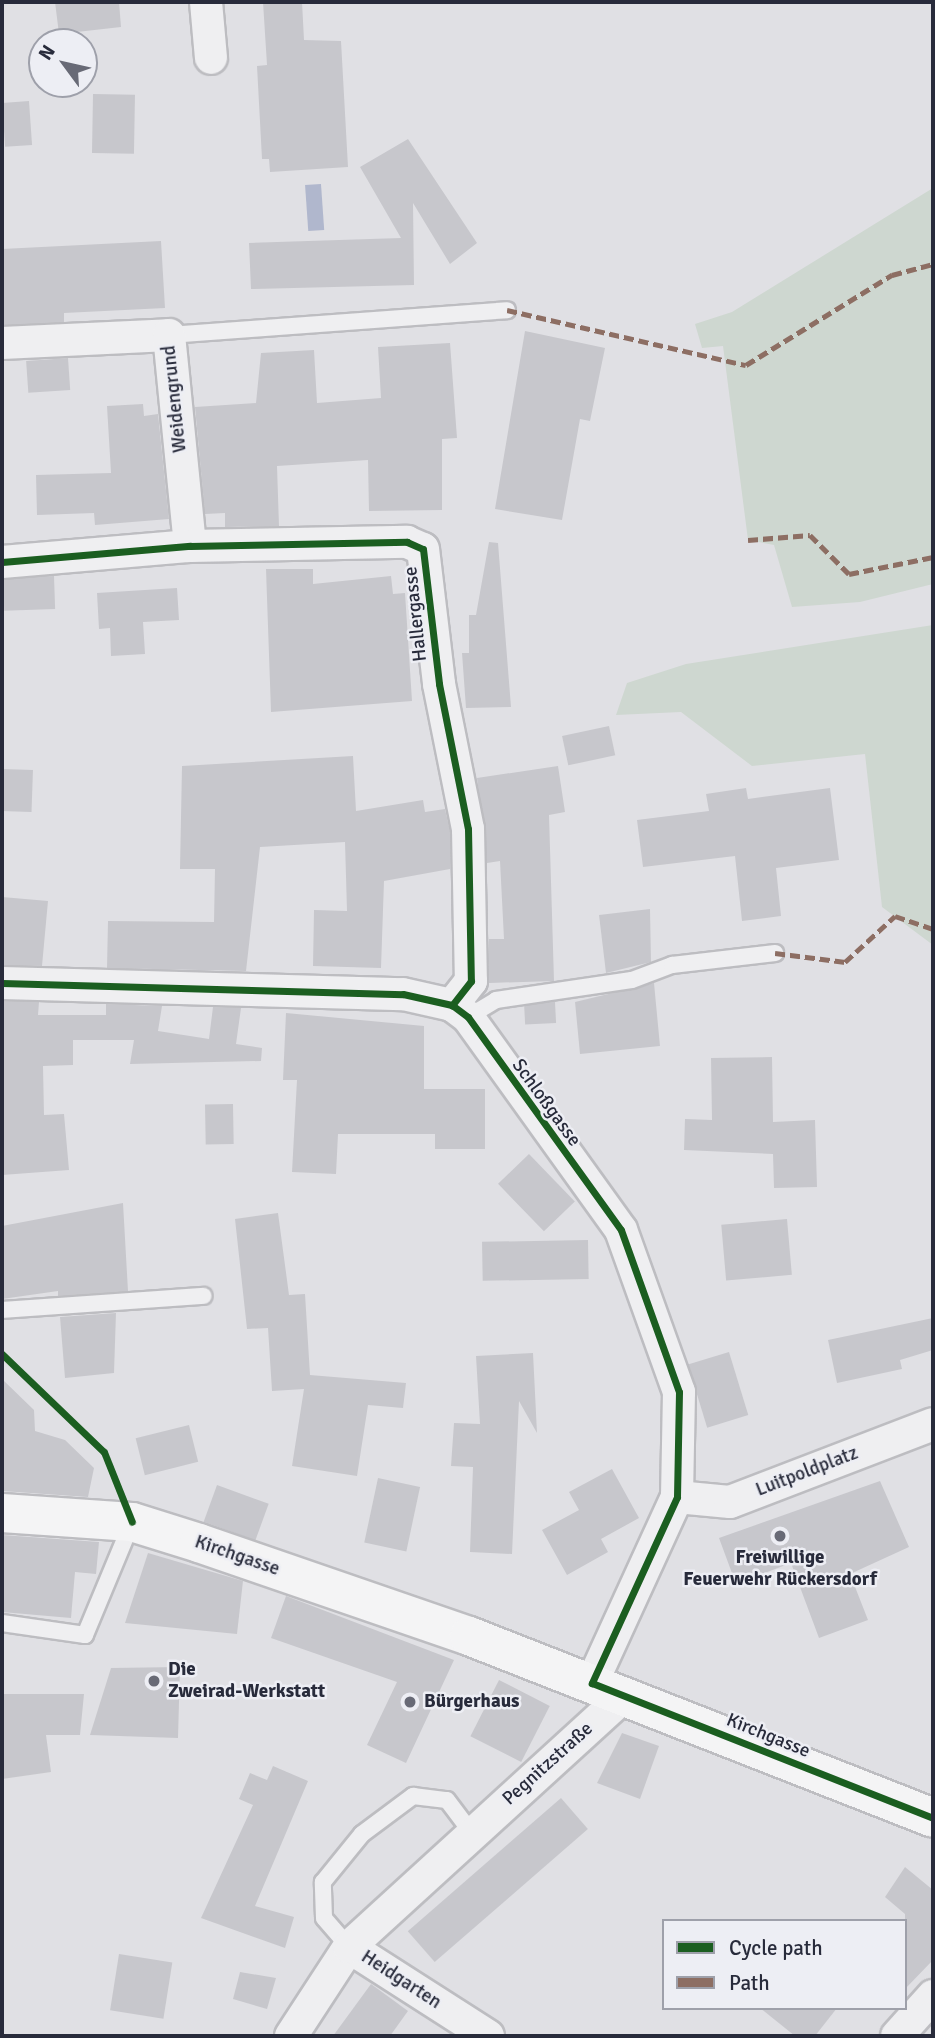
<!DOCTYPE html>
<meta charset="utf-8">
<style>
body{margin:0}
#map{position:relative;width:935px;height:2038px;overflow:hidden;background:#e0e0e4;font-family:Signika,sans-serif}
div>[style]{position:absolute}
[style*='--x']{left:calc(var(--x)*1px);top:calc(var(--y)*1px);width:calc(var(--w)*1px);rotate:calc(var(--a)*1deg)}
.green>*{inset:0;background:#ced7d0}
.water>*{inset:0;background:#b0b7cd;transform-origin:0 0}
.building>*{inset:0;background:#c7c7cc;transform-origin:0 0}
.roads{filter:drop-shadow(2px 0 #bdbdc1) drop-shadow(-2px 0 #bdbdc1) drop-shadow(0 2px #bdbdc1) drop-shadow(0 -2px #bdbdc1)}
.service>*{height:16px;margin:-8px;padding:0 8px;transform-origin:8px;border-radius:8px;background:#efeff1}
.minor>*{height:32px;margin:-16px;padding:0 16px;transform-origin:16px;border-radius:16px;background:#efeff1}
.secondary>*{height:38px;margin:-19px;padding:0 19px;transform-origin:19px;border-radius:19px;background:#f4f4f5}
.quiet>*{height:5px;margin-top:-2.5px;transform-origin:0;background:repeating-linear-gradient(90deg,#8d6e63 0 10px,transparent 0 15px)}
.cycleway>*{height:7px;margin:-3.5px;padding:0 3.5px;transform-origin:3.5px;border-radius:3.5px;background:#1b5e20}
.dots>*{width:19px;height:19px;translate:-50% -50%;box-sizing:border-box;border:4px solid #edeef4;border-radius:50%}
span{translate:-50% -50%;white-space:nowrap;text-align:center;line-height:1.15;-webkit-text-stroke:5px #edeef4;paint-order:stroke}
.street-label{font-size:19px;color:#282b3b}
.poi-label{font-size:19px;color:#282b3b;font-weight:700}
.left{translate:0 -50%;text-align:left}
.frame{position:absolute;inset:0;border:4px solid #282b3b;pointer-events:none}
.legend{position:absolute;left:662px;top:1919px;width:245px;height:91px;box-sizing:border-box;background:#edeef4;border:2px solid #9ea0aa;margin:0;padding:9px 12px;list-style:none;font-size:21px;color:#282b3b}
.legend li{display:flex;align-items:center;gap:14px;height:35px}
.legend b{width:35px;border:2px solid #9ea0aa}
.north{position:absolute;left:28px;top:28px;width:70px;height:70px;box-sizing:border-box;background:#edeef4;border:2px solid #9ea0aa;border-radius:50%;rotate:303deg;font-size:19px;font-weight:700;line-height:28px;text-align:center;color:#282b3b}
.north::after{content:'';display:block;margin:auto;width:24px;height:32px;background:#686a76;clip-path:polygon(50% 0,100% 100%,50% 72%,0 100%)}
</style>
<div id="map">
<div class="green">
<div style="clip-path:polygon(933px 188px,933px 584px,860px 602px,792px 607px,774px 545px,748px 540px,723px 346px,702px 348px,695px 324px,732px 312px)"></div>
<div style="clip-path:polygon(933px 625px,933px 945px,882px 907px,865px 754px,752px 766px,681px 712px,616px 715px,627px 683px,686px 664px)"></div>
</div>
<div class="water">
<div style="left:321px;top:184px;width:46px;height:16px;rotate:86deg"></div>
</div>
<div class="building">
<div style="clip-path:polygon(55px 2px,119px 2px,121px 27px,59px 34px)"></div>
<div style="clip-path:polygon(263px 2px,302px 2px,304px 40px,341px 41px,348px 167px,270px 172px,269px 159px,262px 159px,257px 66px,267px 65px)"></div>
<div style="left:93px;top:94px;width:42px;height:59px;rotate:1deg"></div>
<div style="left:29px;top:101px;width:44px;height:27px;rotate:86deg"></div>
<div style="clip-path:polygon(408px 139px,477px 243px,450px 264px,413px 203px,414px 285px,251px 289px,249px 243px,401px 238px,360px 167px)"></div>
<div style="clip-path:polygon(161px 241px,165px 308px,64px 313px,64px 322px,2px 325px,2px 249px)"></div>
<div style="clip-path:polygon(525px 331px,605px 348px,590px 421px,580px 419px,562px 520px,495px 509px)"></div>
<div style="clip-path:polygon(450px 343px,457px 438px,442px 439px,442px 510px,369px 511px,368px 460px,277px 466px,279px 526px,225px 527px,225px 513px,205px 514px,195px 407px,256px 403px,261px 353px,314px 350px,317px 403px,381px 398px,378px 347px)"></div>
<div style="left:68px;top:358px;width:32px;height:42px;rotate:86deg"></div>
<div style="clip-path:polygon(143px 404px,144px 416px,158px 414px,169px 519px,95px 525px,94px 513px,37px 515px,36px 475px,111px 473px,107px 406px)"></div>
<div style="clip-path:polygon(489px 542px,498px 543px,511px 707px,466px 708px,462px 653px,469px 653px,469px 615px,476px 615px)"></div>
<div style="clip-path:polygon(266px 569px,313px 569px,313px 584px,391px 576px,393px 594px,405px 593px,412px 701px,271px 712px)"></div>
<div style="left:54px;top:576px;width:33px;height:51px;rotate:88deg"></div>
<div style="clip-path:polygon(177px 588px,179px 620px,143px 622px,145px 654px,111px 656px,110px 628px,99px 629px,97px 593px)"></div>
<div style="left:609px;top:726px;width:30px;height:48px;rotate:78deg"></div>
<div style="clip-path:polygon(353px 756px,356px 811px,423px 800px,425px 812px,445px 809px,450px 831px,450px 869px,384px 881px,381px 968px,313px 966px,314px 910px,347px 911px,345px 842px,260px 847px,246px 971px,107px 968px,108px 921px,214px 922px,215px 869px,180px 869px,182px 766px)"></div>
<div style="clip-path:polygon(558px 766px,565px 812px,549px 815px,554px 981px,489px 983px,489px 939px,504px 939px,500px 861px,487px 863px,477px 778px)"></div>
<div style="left:2px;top:769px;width:31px;height:42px;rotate:2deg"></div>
<div style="clip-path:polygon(746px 788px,748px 799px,830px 788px,839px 860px,776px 868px,781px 916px,742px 921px,735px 856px,643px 867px,637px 820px,709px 811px,706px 794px)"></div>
<div style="clip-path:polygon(2px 897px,48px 901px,42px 966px,2px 965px)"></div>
<div style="clip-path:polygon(650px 909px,651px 962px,606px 973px,599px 915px)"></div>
<div style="clip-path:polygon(654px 983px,660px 1046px,580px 1054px,575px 1002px)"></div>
<div style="clip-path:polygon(2px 1001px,39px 1002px,38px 1015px,106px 1015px,106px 1004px,162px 1006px,158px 1031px,209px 1039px,213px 1007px,241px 1008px,236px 1044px,262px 1048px,261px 1061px,130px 1064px,134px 1040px,73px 1040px,73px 1065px,43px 1066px,44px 1115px,64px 1114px,69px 1170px,2px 1175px)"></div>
<div style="left:555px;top:1002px;width:21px;height:31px;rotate:87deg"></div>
<div style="clip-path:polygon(286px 1013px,424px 1026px,424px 1089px,485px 1089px,485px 1149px,435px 1149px,435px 1134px,338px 1134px,336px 1174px,292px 1172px,297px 1080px,283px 1080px)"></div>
<div style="clip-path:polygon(772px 1057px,773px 1122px,815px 1120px,817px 1187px,774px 1188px,773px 1154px,684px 1150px,685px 1119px,712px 1120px,711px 1058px)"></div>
<div style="left:233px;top:1104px;width:40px;height:28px;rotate:89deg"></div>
<div style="left:529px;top:1154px;width:66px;height:43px;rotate:46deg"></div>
<div style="clip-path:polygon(123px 1203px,128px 1291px,58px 1296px,58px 1291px,2px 1299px,2px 1226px)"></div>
<div style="clip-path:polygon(278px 1213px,289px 1295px,305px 1294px,310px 1375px,406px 1383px,403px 1408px,368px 1405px,357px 1476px,292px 1466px,304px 1389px,272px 1391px,268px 1328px,247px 1329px,235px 1219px)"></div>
<div style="left:787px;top:1219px;width:56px;height:66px;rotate:85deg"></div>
<div style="left:588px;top:1240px;width:39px;height:106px;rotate:89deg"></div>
<div style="clip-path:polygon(116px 1313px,114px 1373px,65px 1378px,60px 1317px)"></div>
<div style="clip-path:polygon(933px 1318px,933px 1350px,900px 1360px,902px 1369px,837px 1383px,828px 1340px)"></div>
<div style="left:729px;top:1352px;width:66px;height:43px;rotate:73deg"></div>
<div style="clip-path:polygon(533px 1353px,537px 1433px,519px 1401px,512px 1554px,470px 1552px,473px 1467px,451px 1466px,454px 1423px,480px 1424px,476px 1356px)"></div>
<div style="clip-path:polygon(2px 1379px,34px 1410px,35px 1431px,65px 1440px,94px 1468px,88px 1497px,2px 1491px)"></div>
<div style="left:189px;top:1425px;width:38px;height:55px;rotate:76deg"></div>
<div style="clip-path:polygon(612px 1469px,639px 1518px,601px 1539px,608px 1552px,567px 1575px,542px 1530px,579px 1510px,569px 1492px)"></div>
<div style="left:378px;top:1478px;width:43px;height:66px;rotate:12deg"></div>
<div style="clip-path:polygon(880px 1481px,909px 1547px,850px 1574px,868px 1620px,819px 1638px,791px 1563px,736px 1584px,719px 1538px)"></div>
<div style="left:217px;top:1485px;width:55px;height:39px;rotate:20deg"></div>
<div style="clip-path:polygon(2px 1535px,99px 1542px,96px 1574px,75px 1572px,71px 1618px,2px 1612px)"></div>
<div style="clip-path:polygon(148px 1553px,243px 1581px,237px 1634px,125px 1623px)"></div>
<div style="clip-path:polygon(286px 1596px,454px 1660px,406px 1763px,367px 1745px,397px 1682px,271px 1638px)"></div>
<div style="clip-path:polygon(180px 1667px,178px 1738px,90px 1735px,111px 1668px)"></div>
<div style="left:499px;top:1680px;width:57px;height:63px;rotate:27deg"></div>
<div style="clip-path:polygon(2px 1694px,84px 1694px,80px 1735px,46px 1735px,51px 1772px,2px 1779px)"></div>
<div style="clip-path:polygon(622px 1733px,659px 1746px,640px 1799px,597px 1783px)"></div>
<div style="clip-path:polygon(273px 1766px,308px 1781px,255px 1906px,294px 1917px,285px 1948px,201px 1918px,253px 1805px,239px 1799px,250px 1773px,267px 1780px)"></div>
<div style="left:561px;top:1798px;width:41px;height:203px;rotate:49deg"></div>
<div style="clip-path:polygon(905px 1867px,933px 1890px,933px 1960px,905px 1989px,905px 1914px,885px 1897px)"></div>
<div style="left:119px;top:1954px;width:54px;height:57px;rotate:9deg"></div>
<div style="clip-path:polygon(240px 1972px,276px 1978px,267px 2009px,233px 1999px)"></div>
<div style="clip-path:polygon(371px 1984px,408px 2011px,390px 2036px,333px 2036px)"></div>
<div style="clip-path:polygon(760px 2008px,837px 2008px,815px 2036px,795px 2036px)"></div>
</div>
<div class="roads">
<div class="service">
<div style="--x:169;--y:335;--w:339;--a:-4.2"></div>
<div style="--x:468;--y:1017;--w:33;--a:-31"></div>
<div style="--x:496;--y:1000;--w:137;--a:-8.4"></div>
<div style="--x:632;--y:980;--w:43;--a:-20.6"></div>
<div style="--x:672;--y:965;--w:104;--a:-6.6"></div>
<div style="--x:2;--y:1310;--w:202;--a:-4"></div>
<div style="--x:2;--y:1623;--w:84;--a:8.2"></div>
<div style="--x:85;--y:1635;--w:122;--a:-67.4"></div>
<div style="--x:349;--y:1947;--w:38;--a:-131"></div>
<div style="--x:324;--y:1918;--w:36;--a:-92"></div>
<div style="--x:323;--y:1882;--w:62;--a:-50.9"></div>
<div style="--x:362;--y:1834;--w:64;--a:-36.7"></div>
<div style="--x:413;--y:1796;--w:34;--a:7"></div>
<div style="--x:447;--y:1800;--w:40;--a:53"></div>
</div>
<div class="minor">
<div style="--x:206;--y:2;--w:56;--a:84.9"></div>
<div style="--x:2;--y:343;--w:167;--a:-2.7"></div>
<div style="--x:169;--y:335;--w:212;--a:84.3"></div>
<div style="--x:2;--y:562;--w:189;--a:-4.9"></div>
<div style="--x:190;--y:546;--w:217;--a:-1.1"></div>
<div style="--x:407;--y:542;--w:17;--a:24"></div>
<div style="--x:423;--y:549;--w:136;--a:83.2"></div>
<div style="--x:439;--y:684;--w:148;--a:78.7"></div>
<div style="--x:468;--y:829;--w:152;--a:88.9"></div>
<div style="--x:471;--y:981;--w:31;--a:128"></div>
<div style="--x:2;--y:983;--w:401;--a:1.6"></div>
<div style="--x:403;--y:994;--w:50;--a:12.7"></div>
<div style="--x:452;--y:1005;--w:20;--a:37"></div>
<div style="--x:468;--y:1017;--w:262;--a:54.3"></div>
<div style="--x:621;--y:1230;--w:172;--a:70.3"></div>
<div style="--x:679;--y:1392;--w:105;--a:91.1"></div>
<div style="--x:677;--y:1497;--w:205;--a:114.6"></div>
<div style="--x:677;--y:1497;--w:53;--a:5.4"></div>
<div style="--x:730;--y:1502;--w:217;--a:-21"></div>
<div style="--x:349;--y:1947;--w:165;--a:32.6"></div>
<div style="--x:291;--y:2036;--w:106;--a:-56.9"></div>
<div style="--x:349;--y:1947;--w:372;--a:-42.4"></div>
<div style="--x:897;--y:2036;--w:54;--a:-48"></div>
</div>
<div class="secondary">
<div style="--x:2;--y:1513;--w:130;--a:4"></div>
<div style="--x:132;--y:1522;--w:70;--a:17.4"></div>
<div style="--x:199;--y:1543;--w:286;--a:19"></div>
<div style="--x:469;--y:1636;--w:498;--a:21.4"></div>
</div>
</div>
<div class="quiet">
<div style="--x:507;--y:310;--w:245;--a:13"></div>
<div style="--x:746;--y:365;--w:172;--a:-31.7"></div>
<div style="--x:892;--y:275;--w:42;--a:-15"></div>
<div style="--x:748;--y:540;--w:62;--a:-4.6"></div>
<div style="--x:810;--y:535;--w:55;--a:45"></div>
<div style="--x:849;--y:574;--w:86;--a:-11.4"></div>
<div style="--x:775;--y:953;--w:71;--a:7.3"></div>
<div style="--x:845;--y:962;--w:68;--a:-42.6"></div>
<div style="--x:895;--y:916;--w:40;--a:18.9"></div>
</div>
<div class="cycleway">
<div style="--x:2;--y:562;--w:189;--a:-4.9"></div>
<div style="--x:190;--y:546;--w:217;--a:-1.1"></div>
<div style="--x:407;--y:542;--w:17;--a:24"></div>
<div style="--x:423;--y:549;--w:136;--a:83.2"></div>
<div style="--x:439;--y:684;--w:148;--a:78.7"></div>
<div style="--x:468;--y:829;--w:152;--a:88.9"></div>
<div style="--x:471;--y:981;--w:31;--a:128"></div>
<div style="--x:2;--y:983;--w:401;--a:1.6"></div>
<div style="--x:403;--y:994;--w:50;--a:12.7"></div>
<div style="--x:452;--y:1005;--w:20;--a:37"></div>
<div style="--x:468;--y:1017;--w:262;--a:54.3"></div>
<div style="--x:621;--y:1230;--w:172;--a:70.3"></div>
<div style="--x:679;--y:1392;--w:105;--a:91.1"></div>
<div style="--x:677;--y:1497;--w:205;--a:114.6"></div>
<div style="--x:592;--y:1683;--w:367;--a:21.6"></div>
<div style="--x:2;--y:1354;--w:141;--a:43.9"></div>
<div style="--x:104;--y:1452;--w:75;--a:68.2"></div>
</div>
<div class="dots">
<div style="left:780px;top:1536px;background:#686a76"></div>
<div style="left:154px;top:1681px;background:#686a76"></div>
<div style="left:410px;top:1702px;background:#686a76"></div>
</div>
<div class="street-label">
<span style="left:175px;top:399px;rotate:-96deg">Weidengrund</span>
<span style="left:416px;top:614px;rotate:-96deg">Hallergasse</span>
<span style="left:546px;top:1103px;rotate:54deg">Schloßgasse</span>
<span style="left:807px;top:1472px;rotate:-21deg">Luitpoldplatz</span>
<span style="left:237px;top:1556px;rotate:19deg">Kirchgasse</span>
<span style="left:768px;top:1736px;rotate:22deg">Kirchgasse</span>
<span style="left:548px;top:1764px;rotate:-42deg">Pegnitzstraße</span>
<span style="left:401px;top:1980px;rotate:33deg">Heidgarten</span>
</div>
<div class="poi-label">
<span style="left:780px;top:1569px">Freiwillige<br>Feuerwehr Rückersdorf</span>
<span class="left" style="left:168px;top:1681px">Die<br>Zweirad-Werkstatt</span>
<span class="left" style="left:424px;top:1702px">Bürgerhaus</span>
</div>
<div class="frame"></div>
<ul class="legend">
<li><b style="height:9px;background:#1b5e20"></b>Cycle path</li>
<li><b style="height:9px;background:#8d6e63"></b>Path</li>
</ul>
<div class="north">N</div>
</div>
